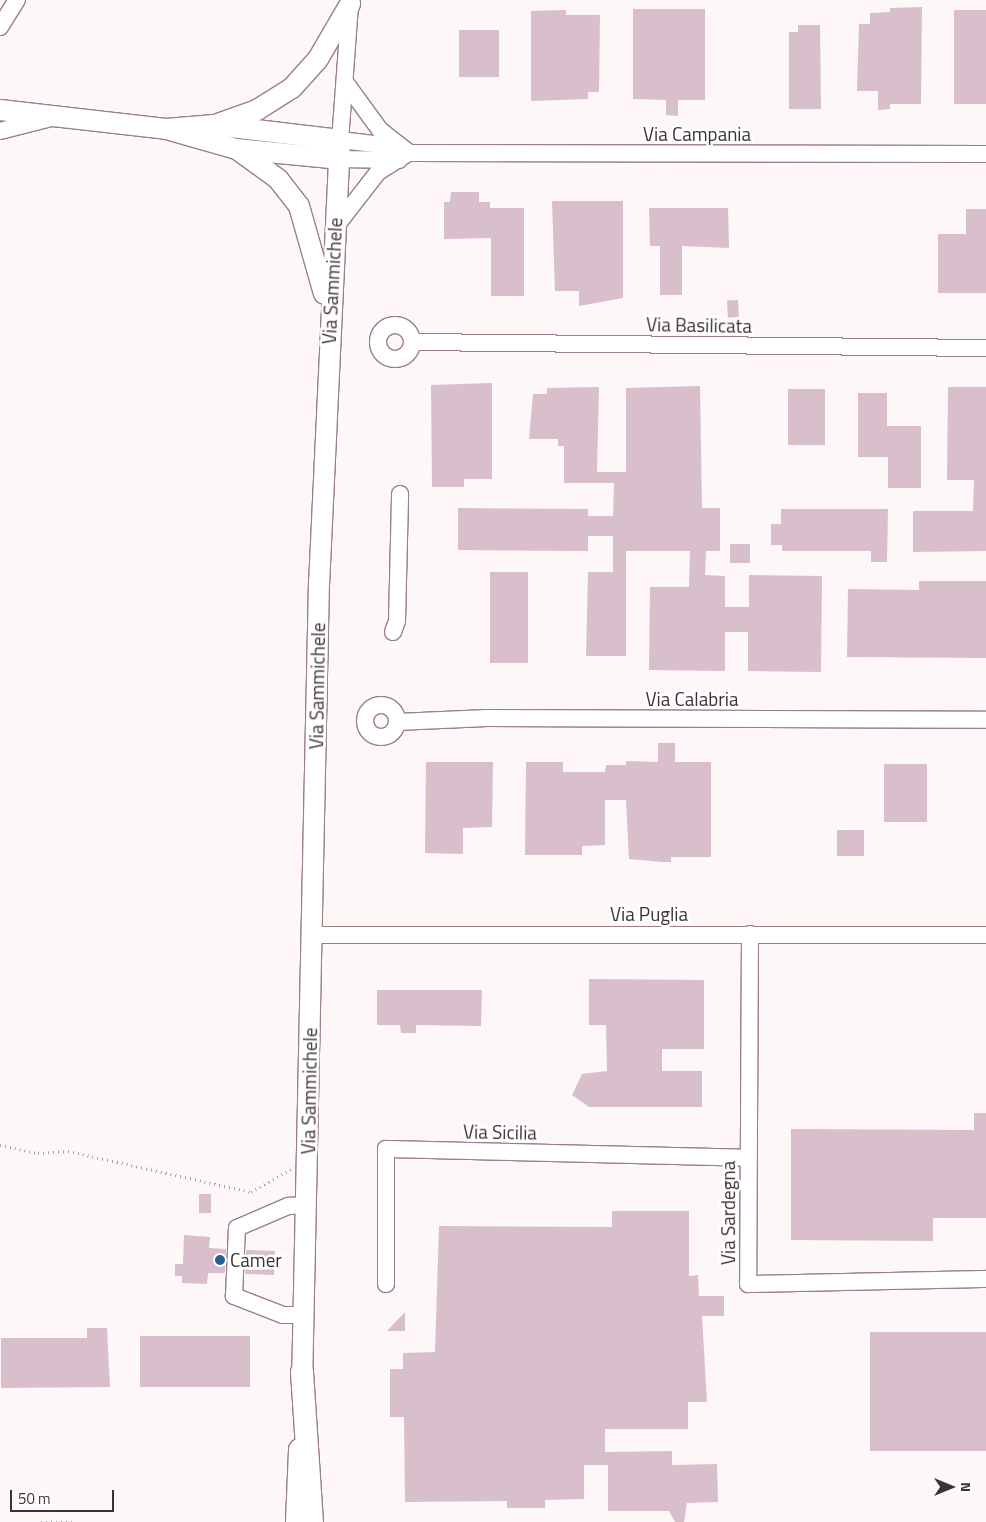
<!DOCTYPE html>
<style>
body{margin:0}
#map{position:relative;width:986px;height:1522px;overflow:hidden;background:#fdf7f8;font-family:"Titillium Web",sans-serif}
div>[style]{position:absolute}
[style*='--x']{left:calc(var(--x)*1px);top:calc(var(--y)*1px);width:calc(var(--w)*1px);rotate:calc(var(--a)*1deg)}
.building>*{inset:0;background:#d8bfcb;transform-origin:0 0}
.path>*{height:2.5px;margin-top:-1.25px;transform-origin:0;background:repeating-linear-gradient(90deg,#a79e9f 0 1px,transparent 0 5px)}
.roads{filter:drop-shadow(1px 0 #9a8083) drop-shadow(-1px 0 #9a8083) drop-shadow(0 1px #9a8083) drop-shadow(0 -1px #9a8083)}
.minor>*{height:16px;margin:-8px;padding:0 8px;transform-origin:8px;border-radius:8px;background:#fff}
.minor>.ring{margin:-8px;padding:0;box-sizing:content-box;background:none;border:16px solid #fff;border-radius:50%}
.major>*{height:20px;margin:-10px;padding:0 10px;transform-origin:10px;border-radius:10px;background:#fff}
.highway>*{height:22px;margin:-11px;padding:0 11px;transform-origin:11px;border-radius:11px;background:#fff}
.dots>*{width:14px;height:14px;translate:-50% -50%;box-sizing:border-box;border:2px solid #fff;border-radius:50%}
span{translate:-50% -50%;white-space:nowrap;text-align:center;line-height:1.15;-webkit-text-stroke:5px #fff;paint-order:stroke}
.street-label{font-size:19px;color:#3d3133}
.poi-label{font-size:19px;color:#3d3133}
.left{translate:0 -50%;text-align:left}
.north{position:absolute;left:926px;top:1462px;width:50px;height:50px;-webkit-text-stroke:4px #fff;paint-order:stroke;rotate:90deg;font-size:14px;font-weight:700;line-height:20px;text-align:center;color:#3d3133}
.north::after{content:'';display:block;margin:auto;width:18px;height:22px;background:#3d3133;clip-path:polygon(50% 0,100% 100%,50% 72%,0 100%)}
.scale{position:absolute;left:10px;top:1490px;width:104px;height:22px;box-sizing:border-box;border:2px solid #3d3133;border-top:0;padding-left:6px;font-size:15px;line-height:18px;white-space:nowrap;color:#3d3133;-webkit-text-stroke:4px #fff;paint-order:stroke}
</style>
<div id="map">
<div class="building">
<div style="clip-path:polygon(922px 7px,921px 104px,890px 104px,890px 109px,878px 110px,878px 91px,857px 91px,859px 24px,870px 24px,870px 13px,890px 12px,890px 8px)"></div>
<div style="clip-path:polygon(633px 9px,705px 9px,705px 100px,678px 100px,678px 116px,666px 115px,666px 100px,633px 99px)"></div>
<div style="clip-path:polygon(566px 10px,566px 15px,600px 15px,599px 92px,588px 92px,588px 99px,531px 101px,531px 11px)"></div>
<div style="left:954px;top:10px;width:32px;height:94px"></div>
<div style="clip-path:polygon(798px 25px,820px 25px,821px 109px,789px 109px,789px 32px,798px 32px)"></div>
<div style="left:459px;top:30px;width:40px;height:47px"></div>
<div style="clip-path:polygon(451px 192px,479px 192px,479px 202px,490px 202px,490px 208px,524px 208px,524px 296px,491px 296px,491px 238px,444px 239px,444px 202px,450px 202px)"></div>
<div style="clip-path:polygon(552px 201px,623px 201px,623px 298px,579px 306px,579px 291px,555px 291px)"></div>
<div style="clip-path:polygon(649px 208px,728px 208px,729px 248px,682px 246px,682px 295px,660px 295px,660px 246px,650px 246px)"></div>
<div style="clip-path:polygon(966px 209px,986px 209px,986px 293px,938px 293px,938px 234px,966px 234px)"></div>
<div style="left:738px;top:300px;width:17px;height:11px;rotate:87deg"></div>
<div style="clip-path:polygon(492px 383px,492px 479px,464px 479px,464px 487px,432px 487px,431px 385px)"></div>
<div style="clip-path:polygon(700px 386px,702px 508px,720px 508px,720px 551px,706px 551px,705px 575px,725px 576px,725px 607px,749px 607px,749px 575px,822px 576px,821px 672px,748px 671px,748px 632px,725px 632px,725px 671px,649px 670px,650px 587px,689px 587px,690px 551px,626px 551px,626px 656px,586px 656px,588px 572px,613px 572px,613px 536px,588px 536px,588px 551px,458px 550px,458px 508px,588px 509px,588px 516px,613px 516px,614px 483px,564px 483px,564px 446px,558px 446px,558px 439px,529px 439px,533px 394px,547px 394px,547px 388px,599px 387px,597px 472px,626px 472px,626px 388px)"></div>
<div style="clip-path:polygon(948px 387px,986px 387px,986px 551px,913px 552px,913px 511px,973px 511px,974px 480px,947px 480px)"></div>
<div style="left:788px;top:389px;width:37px;height:56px"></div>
<div style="clip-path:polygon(858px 393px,887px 393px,887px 426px,921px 426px,921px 488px,888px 488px,888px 457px,858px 457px)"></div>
<div style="clip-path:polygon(781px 509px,888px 509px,887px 562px,871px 562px,871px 551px,782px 551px,782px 545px,771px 545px,771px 524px,781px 524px)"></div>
<div style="left:730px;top:544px;width:20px;height:19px"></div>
<div style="left:490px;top:572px;width:38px;height:91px"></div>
<div style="clip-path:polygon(919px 581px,986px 581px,986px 658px,847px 657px,848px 589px,919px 590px)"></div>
<div style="clip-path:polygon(658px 743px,675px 743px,675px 762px,711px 762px,711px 857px,671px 857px,671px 862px,662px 862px,629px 859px,626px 800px,605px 800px,605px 845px,582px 846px,582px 855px,525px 855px,526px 762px,563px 762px,563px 772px,605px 772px,606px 765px,626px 765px,626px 761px,658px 762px)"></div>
<div style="clip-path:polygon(426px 762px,493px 762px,492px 827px,463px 828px,463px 854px,425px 853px)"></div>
<div style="left:884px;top:764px;width:43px;height:58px"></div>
<div style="left:837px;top:830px;width:27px;height:26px"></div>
<div style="clip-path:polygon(589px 979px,704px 980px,704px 1049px,662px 1049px,662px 1071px,702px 1071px,702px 1107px,589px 1107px,572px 1095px,582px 1074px,607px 1071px,606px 1025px,589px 1025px)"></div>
<div style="clip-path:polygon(377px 990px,482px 990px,481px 1026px,416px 1025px,416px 1033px,401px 1033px,400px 1025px,377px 1025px)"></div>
<div style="clip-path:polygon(974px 1113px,986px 1113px,986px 1218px,933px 1218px,933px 1241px,791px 1240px,791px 1129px,974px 1130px)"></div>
<div style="left:199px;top:1194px;width:12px;height:19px"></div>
<div style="clip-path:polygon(612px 1211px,689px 1211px,689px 1276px,698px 1275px,699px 1296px,724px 1296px,724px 1316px,702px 1316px,707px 1402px,688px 1402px,688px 1429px,605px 1429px,605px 1452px,672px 1451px,672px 1465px,717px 1464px,718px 1502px,687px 1503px,684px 1522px,675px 1522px,669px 1511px,608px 1511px,608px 1465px,584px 1465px,584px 1499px,545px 1500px,545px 1508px,507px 1508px,507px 1501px,405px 1502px,404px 1417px,390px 1417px,390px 1369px,403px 1369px,403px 1353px,435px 1352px,439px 1226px,612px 1227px)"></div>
<div style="clip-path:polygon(184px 1235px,210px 1237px,209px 1248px,226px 1249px,225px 1273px,208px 1273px,207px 1284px,182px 1283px,182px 1276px,175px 1276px,175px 1264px,183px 1264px)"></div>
<div style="left:246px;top:1250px;width:29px;height:24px;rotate:2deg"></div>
<div style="clip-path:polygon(405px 1312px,405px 1331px,387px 1331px)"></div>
<div style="clip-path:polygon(87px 1328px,107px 1328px,110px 1387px,1px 1388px,1px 1338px,87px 1338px)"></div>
<div style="left:870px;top:1332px;width:116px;height:119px"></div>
<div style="left:140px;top:1336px;width:110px;height:51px"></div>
</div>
<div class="path">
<div style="--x:0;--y:1145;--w:39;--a:12"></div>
<div style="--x:38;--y:1153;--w:30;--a:-4"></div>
<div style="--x:68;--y:1151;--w:188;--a:12.6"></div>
<div style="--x:251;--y:1192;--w:46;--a:-29.9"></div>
<div style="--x:41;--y:1522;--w:32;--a:0"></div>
</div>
<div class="roads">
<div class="minor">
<div style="--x:350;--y:5;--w:135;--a:94.2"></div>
<div style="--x:340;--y:140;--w:60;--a:6.7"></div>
<div style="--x:0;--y:27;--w:32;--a:-58"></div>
<div style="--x:345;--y:82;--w:59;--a:53.9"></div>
<div style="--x:380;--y:130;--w:37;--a:38"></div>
<div style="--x:409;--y:153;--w:577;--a:0.1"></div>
<div style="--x:0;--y:131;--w:53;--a:-14.3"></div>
<div style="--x:339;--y:159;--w:60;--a:1"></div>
<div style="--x:336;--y:226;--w:68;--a:-52.1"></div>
<div style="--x:378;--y:172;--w:36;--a:-32"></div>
<div class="ring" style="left:378px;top:325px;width:18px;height:18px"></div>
<div style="--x:412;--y:342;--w:574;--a:0.6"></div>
<div style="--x:393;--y:632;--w:12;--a:-70"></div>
<div style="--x:397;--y:621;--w:127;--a:-88.6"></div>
<div class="ring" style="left:365px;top:705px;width:16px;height:16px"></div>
<div style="--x:397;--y:722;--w:90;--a:-2.5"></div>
<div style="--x:487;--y:718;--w:499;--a:0.2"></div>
<div style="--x:750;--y:934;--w:350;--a:90.3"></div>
<div style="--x:748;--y:1284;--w:238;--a:-1.2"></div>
<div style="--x:312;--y:935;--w:674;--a:0"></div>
<div style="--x:386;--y:1284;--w:135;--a:-90"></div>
<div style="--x:386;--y:1149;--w:362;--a:1.4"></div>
<div style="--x:304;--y:1315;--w:21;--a:180"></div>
<div style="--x:283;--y:1315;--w:53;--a:-158.8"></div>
<div style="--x:234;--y:1296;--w:68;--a:-87.5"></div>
<div style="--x:237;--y:1228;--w:56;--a:-23.3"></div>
<div style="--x:288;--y:1206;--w:19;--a:-3"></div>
</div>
<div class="major">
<div style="--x:0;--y:110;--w:167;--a:6.5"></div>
<div style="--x:166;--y:129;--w:73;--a:15.9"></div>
<div style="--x:236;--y:149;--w:103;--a:5.5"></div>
<div style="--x:218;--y:124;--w:41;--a:-19.7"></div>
<div style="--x:257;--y:110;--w:41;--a:-32.2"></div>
<div style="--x:292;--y:88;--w:39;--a:-48"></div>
<div style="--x:318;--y:59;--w:64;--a:-59.8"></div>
<div style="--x:166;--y:129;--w:48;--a:-4.8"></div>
<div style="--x:214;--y:125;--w:127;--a:6.8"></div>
<div style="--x:340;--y:140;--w:441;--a:92.7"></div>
<div style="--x:319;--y:581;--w:807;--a:91.21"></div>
<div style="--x:238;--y:150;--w:49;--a:35.9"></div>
<div style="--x:278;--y:179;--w:34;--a:52"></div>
<div style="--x:299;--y:206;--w:91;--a:74.1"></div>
<div style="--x:296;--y:1522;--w:73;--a:-87.6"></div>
</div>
<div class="highway">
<div style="--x:302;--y:1372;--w:150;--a:86.2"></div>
</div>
</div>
<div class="dots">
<div style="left:220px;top:1260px;background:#265e96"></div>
</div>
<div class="street-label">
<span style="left:697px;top:134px">Via Campania</span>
<span style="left:332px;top:281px;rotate:-87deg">Via Sammichele</span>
<span style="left:699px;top:325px;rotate:1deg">Via Basilicata</span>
<span style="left:317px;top:686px;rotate:-89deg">Via Sammichele</span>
<span style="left:692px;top:699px">Via Calabria</span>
<span style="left:649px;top:914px">Via Puglia</span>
<span style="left:309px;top:1091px;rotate:-89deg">Via Sammichele</span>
<span style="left:500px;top:1132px;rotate:1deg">Via Sicilia</span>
<span style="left:728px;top:1213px;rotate:-90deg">Via Sardegna</span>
</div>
<div class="poi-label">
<span class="left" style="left:230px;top:1260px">Camer</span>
</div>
<div class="north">N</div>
<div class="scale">50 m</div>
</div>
